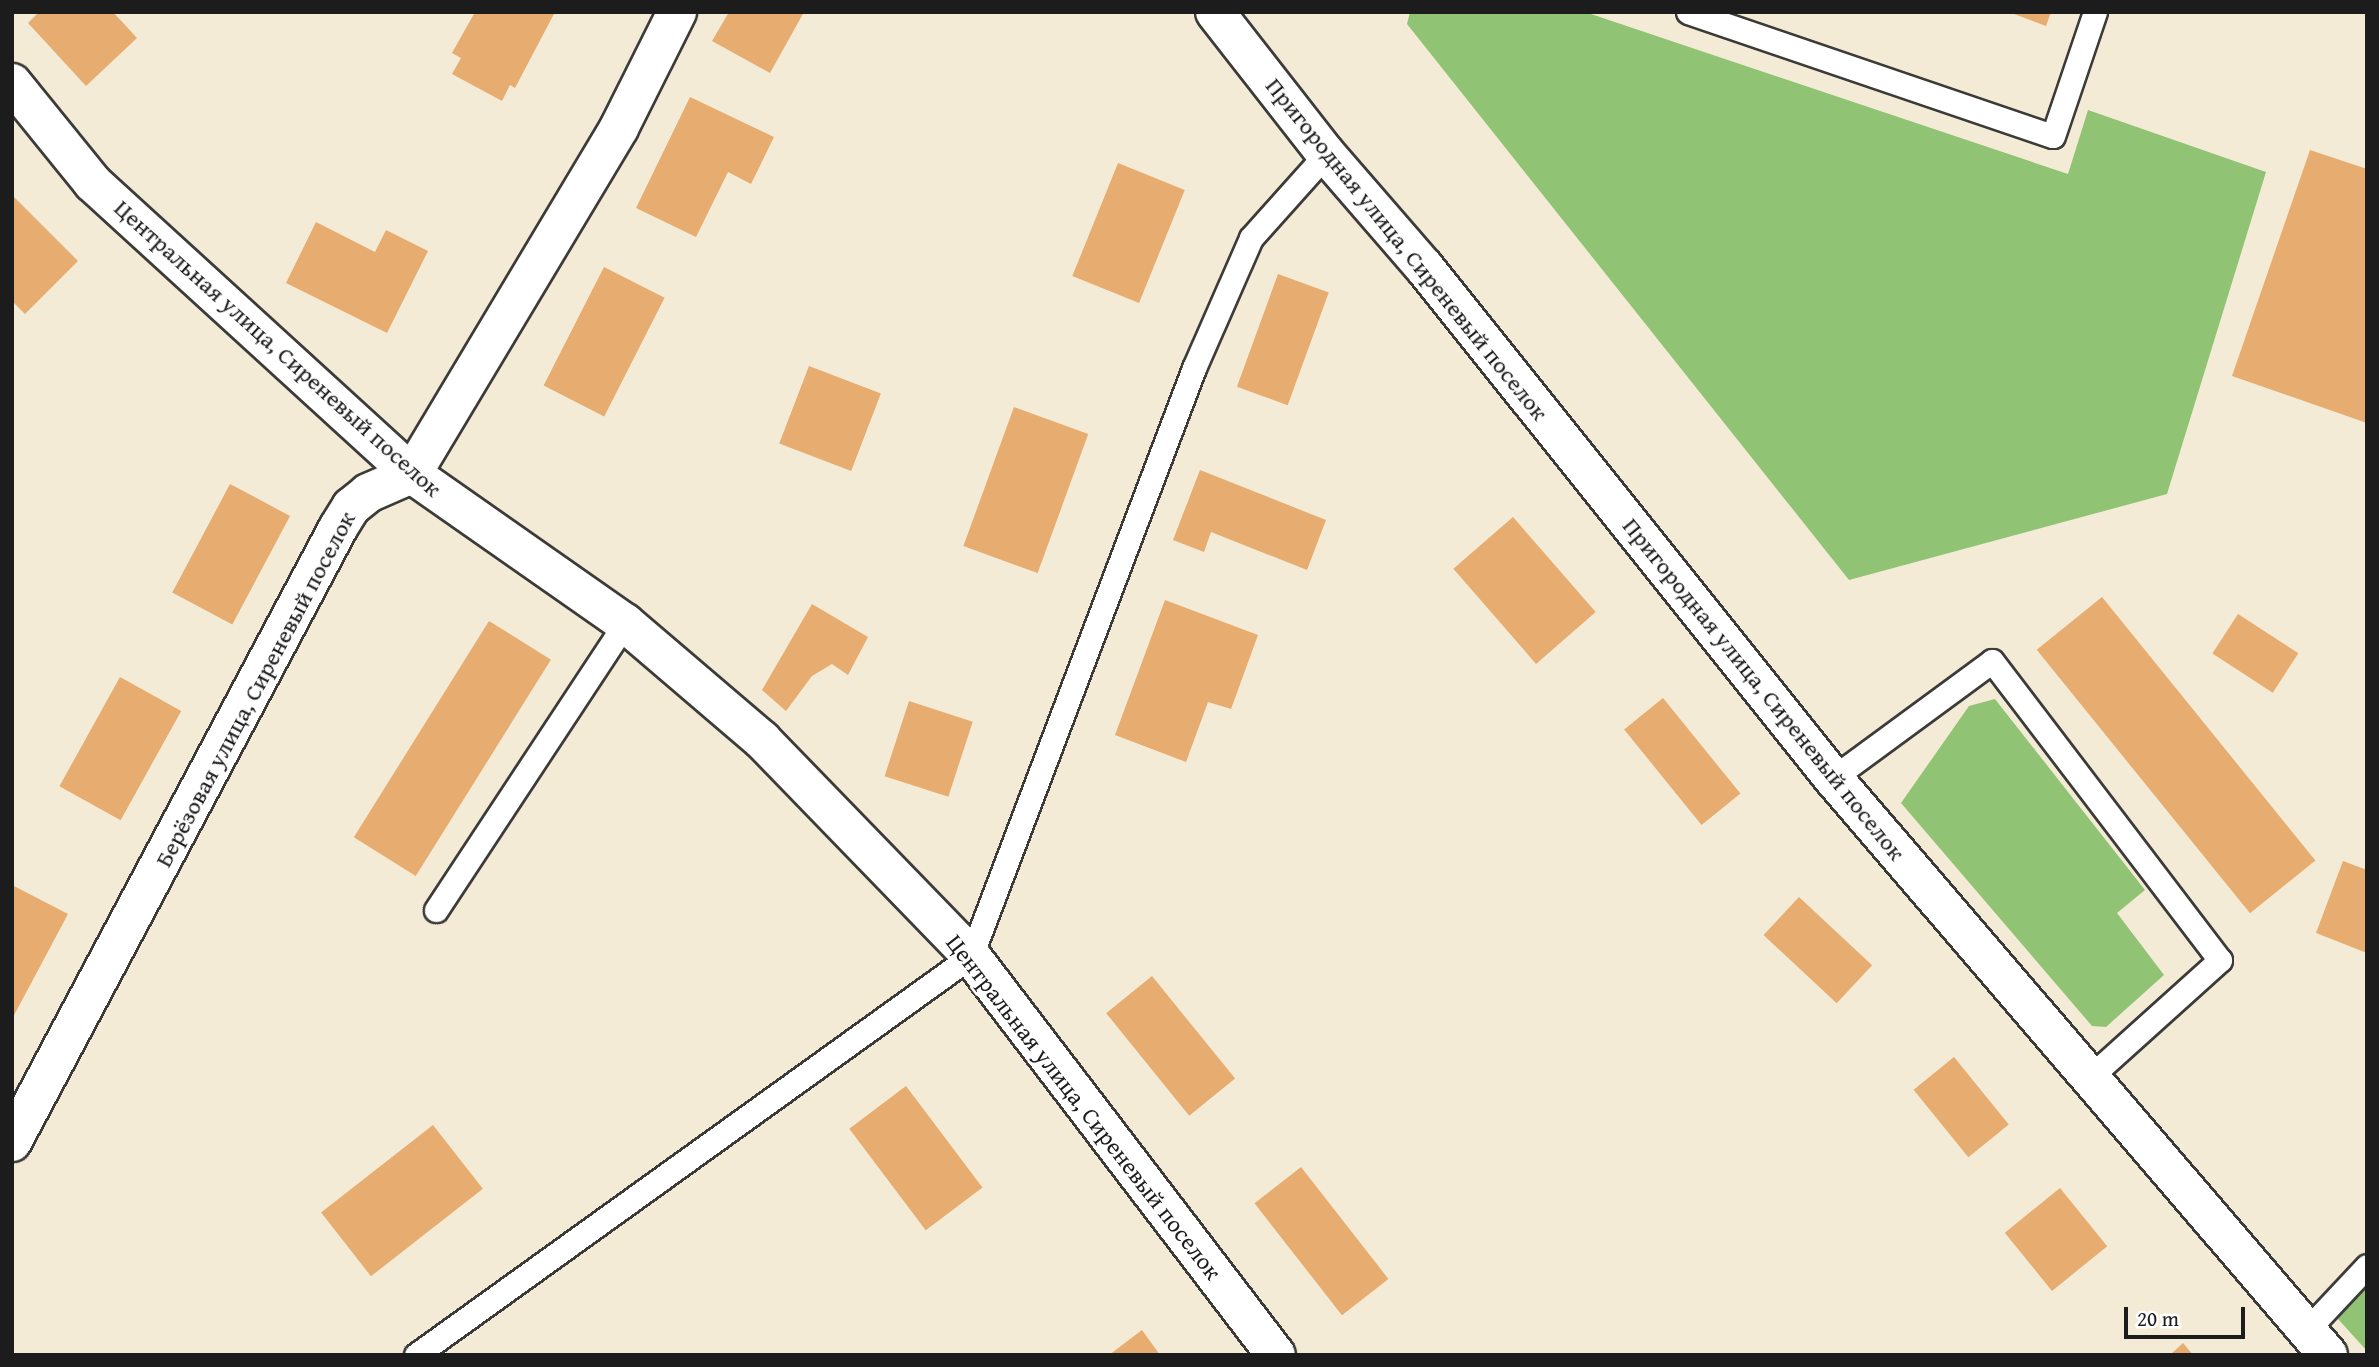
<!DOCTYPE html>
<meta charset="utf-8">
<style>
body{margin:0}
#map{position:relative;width:2379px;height:1367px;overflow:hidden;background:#f3ebd6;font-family:"Gentium Book Plus",serif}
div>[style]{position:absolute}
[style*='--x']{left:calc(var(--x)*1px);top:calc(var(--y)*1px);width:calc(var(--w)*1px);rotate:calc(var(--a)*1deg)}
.green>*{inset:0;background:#91c374}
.building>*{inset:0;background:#e7ac70;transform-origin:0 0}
.roads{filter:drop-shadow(2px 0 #3c3b38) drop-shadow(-2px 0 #3c3b38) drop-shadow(0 2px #3c3b38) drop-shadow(0 -2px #3c3b38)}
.lane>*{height:23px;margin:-11.5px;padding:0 11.5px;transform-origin:11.5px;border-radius:11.5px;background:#fff}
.street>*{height:38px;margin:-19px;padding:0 19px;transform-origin:19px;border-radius:19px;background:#fff}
span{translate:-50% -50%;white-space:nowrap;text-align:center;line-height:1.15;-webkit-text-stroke:5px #fff;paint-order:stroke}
.street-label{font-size:24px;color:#1c1c1c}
.frame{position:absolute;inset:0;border:14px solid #1c1c1c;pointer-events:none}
.scale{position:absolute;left:2124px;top:1307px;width:121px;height:32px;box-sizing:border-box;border:4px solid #1c1c1c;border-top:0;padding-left:9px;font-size:21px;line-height:24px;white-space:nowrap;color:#1c1c1c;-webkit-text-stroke:5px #fff;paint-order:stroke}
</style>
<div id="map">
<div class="green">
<div style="clip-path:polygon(1410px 12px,1585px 12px,2068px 174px,2088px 110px,2266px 172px,2167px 494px,1849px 580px,1407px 24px)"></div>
<div style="clip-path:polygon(1995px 699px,2145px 890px,2117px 913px,2164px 975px,2106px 1027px,2092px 1026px,1901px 803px,1969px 706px)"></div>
<div style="clip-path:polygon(2367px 1273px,2367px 1351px,2338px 1319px,2348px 1293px)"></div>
</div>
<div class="building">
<div style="clip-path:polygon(39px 12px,113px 12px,137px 38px,86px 86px,28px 23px)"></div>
<div style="clip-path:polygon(475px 12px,555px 12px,515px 88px,510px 85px,502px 101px,452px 74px,461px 58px,452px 53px)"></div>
<div style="clip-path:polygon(729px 12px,804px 12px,770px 73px,712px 41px)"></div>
<div style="clip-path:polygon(2009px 12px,2051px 12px,2046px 26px)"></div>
<div style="clip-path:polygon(690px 97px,774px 137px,751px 184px,728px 172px,696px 237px,636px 208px)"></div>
<div style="clip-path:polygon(2310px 150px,2367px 169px,2367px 423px,2232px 376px)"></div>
<div style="left:1118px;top:163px;width:72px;height:122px;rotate:22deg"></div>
<div style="clip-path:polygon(12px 195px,78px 261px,25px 314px,12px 301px)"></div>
<div style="clip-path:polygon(316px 222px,375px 252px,386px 230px,428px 251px,387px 333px,286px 283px)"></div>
<div style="left:604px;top:267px;width:68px;height:133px;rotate:27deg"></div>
<div style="left:1278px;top:274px;width:54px;height:120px;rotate:20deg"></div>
<div style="left:809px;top:366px;width:77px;height:83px;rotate:21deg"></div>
<div style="left:1014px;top:407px;width:79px;height:148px;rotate:20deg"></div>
<div style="clip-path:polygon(1200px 470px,1326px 520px,1307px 570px,1211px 532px,1204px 552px,1173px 540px)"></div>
<div style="left:230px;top:484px;width:68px;height:123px;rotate:28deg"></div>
<div style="left:1513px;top:517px;width:126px;height:79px;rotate:49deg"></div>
<div style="left:2102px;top:597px;width:339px;height:84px;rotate:51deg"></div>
<div style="clip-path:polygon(1165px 600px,1258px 635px,1231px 709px,1208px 702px,1186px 762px,1115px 735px)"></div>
<div style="clip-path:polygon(812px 604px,868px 637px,848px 675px,832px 664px,812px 676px,786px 711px,762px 690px)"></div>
<div style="left:2238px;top:614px;width:72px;height:47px;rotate:33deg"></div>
<div style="left:489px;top:621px;width:73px;height:255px;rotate:32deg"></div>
<div style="left:120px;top:677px;width:70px;height:125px;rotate:29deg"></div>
<div style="left:1663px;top:698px;width:123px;height:50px;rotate:51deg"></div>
<div style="left:909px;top:701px;width:67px;height:79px;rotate:18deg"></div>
<div style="clip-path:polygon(2343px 861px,2367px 870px,2367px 953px,2316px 933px)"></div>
<div style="clip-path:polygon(12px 885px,68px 914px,12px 1019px)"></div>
<div style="left:1799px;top:897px;width:100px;height:52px;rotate:43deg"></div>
<div style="left:1152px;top:976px;width:132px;height:59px;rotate:51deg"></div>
<div style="left:1954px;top:1057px;width:87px;height:52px;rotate:51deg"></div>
<div style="left:906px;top:1086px;width:127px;height:71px;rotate:53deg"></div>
<div style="left:433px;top:1125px;width:81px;height:142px;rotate:52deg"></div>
<div style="left:1301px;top:1167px;width:142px;height:59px;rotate:52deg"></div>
<div style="left:2060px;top:1188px;width:75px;height:71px;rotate:51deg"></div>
<div style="clip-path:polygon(1142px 1330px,1160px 1355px,1109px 1355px)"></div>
<div style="clip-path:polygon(2183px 1343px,2193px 1355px,2170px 1355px)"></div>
</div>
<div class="roads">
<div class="lane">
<div style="--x:1688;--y:12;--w:385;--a:18.8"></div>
<div style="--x:2053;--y:136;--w:131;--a:-71.3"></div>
<div style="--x:1833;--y:778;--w:197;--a:-36.3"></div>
<div style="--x:1992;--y:661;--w:376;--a:52.7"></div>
<div style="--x:2220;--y:960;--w:176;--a:138"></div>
<div style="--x:436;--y:910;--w:344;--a:-56.6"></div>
<div style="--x:2306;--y:1331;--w:89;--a:-46.8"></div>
<div style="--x:416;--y:1355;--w:684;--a:-35.71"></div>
<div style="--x:971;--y:956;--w:629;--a:-69.23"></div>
<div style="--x:1194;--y:368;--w:142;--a:-66.3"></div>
<div style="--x:1251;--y:238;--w:113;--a:-48.2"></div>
</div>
<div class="street">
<div style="--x:1215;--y:12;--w:180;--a:52"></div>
<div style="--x:1326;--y:154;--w:150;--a:49.1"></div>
<div style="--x:1424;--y:267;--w:655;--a:51.33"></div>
<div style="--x:1833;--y:778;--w:760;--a:49.37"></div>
<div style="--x:12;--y:83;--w:129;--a:51"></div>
<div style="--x:93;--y:183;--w:432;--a:42.4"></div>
<div style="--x:412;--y:474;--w:260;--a:35"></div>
<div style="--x:625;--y:623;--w:180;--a:40.5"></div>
<div style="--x:762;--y:740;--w:301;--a:45.9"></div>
<div style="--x:971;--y:956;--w:502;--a:52.61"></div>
<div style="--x:12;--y:1142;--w:695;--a:-62.03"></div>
<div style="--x:338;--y:528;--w:25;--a:-58"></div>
<div style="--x:351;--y:507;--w:22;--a:-39"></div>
<div style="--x:368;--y:493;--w:48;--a:-23.4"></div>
<div style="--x:412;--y:474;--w:403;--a:-59.1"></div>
<div style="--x:619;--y:128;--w:130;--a:-63.4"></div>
</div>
</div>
<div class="street-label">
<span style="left:1407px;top:249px;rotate:51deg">Пригородная улица, Сиреневый поселок</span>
<span style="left:278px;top:348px;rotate:42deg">Центральная улица, Сиреневый поселок</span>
<span style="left:255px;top:689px;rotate:-62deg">Берёзовая улица, Сиреневый поселок</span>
<span style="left:1764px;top:689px;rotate:51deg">Пригородная улица, Сиреневый поселок</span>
<span style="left:1084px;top:1107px;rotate:52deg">Центральная улица, Сиреневый поселок</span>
</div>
<div class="frame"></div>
<div class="scale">20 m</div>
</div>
